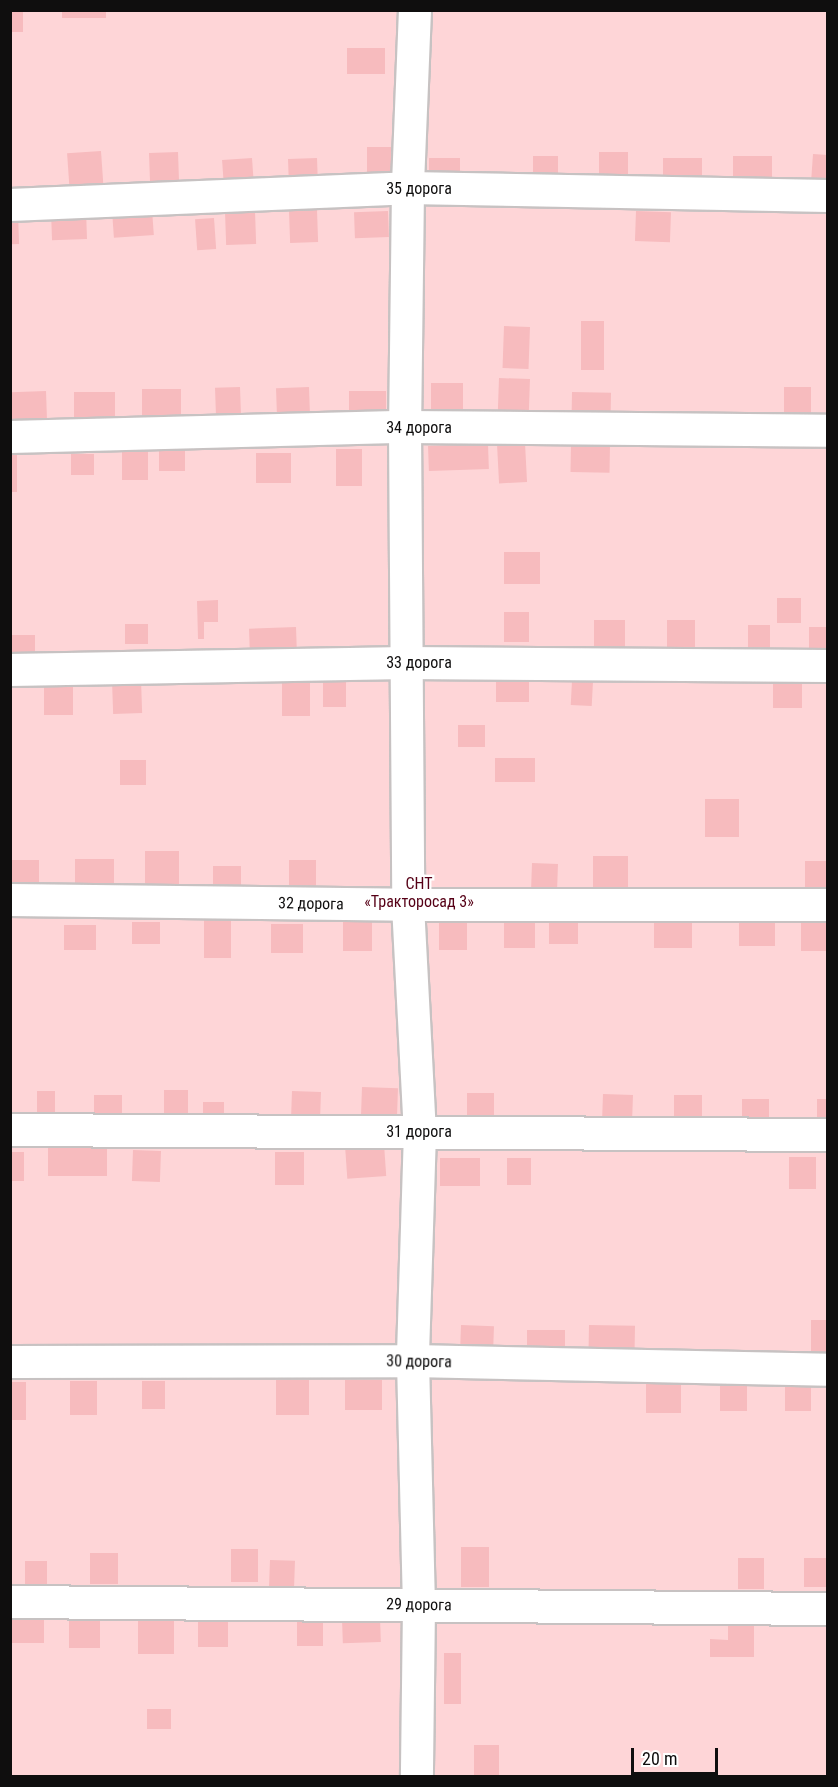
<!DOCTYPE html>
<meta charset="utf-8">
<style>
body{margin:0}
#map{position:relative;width:838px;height:1787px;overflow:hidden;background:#f9f4f4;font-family:"Roboto Condensed",sans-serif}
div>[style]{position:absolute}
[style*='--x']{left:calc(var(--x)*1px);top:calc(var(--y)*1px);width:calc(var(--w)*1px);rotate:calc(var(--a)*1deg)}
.green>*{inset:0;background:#fed5d7;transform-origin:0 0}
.building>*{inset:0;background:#f7bbbe;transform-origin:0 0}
.roads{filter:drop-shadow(2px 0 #c7c2c2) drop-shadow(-2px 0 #c7c2c2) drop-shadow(0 2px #c7c2c2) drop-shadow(0 -2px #c7c2c2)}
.minor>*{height:32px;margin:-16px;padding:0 16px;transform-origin:16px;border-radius:16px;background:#fff}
span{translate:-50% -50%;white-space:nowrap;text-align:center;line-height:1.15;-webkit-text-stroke:4.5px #fff;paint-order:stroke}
.street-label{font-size:16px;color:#0f0e0e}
.park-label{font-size:16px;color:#560016}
.frame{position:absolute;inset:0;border:12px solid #0f0e0e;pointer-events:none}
.scale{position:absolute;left:631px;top:1748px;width:87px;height:27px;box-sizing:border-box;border:3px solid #0f0e0e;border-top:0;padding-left:8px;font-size:18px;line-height:21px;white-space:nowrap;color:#0f0e0e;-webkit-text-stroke:4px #fff;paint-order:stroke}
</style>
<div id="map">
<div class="green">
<div style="left:11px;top:11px;width:816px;height:1765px"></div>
</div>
<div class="building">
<div style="left:10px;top:10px;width:13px;height:22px"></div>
<div style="left:62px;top:10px;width:44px;height:8px"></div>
<div style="left:385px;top:48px;width:26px;height:38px;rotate:90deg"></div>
<div style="left:367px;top:147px;width:28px;height:34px"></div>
<div style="left:101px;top:151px;width:32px;height:34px;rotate:86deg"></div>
<div style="left:178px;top:152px;width:33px;height:29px;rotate:88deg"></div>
<div style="left:599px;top:152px;width:29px;height:30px"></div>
<div style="left:813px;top:154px;width:15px;height:34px;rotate:4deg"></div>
<div style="left:533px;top:156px;width:25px;height:26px"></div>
<div style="left:733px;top:156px;width:39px;height:32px"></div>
<div style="left:252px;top:158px;width:30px;height:30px;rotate:86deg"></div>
<div style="left:317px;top:158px;width:23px;height:29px;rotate:88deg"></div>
<div style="left:429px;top:158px;width:31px;height:23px"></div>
<div style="left:663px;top:158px;width:39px;height:29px"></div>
<div style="left:152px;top:209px;width:26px;height:40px;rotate:86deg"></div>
<div style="left:86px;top:210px;width:29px;height:35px;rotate:88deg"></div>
<div style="left:317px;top:210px;width:32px;height:28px;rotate:88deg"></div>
<div style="left:255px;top:211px;width:33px;height:30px;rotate:88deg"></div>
<div style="left:388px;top:211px;width:26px;height:34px;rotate:88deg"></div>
<div style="left:636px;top:211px;width:35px;height:30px;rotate:2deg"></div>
<div style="left:18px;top:213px;width:31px;height:8px;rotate:88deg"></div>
<div style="left:214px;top:218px;width:31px;height:19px;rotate:86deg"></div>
<div style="left:581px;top:321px;width:23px;height:49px"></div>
<div style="left:504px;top:326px;width:26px;height:42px;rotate:2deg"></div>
<div style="left:499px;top:378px;width:31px;height:33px;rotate:2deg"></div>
<div style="left:463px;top:383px;width:33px;height:32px;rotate:90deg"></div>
<div style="left:240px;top:387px;width:32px;height:25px;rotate:88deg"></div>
<div style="left:309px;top:387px;width:31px;height:33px;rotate:88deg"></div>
<div style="left:784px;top:387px;width:27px;height:28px"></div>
<div style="left:181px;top:389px;width:34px;height:39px;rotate:90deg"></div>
<div style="left:46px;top:391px;width:35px;height:35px;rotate:88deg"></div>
<div style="left:349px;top:391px;width:37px;height:24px"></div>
<div style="left:74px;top:392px;width:41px;height:33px"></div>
<div style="left:572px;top:392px;width:39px;height:26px;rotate:1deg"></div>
<div style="left:525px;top:443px;width:39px;height:28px;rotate:87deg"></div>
<div style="left:488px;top:444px;width:25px;height:60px;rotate:88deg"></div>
<div style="left:571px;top:444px;width:39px;height:28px;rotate:1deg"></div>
<div style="left:185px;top:445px;width:26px;height:26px;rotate:90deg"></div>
<div style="left:122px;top:447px;width:26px;height:33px"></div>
<div style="left:336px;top:449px;width:26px;height:37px"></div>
<div style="left:291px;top:453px;width:30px;height:35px;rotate:90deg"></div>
<div style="left:71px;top:454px;width:23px;height:21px"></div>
<div style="left:10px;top:455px;width:7px;height:37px"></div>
<div style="left:504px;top:552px;width:36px;height:32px"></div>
<div style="left:777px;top:598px;width:24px;height:25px"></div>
<div style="clip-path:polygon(218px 600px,218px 622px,204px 622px,204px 639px,198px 639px,197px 601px)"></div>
<div style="left:504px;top:612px;width:25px;height:30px"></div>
<div style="left:594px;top:620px;width:31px;height:28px"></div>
<div style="left:667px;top:620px;width:28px;height:29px"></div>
<div style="left:125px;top:624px;width:23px;height:20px"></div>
<div style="left:748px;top:625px;width:22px;height:29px"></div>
<div style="left:296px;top:627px;width:23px;height:47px;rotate:88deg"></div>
<div style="left:809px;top:627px;width:19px;height:26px"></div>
<div style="left:11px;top:635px;width:24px;height:19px"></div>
<div style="left:496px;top:673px;width:33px;height:29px"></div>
<div style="left:323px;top:676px;width:23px;height:31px"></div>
<div style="left:282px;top:678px;width:28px;height:38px"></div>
<div style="left:773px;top:679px;width:29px;height:29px"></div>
<div style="left:141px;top:680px;width:33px;height:29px;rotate:88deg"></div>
<div style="left:572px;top:681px;width:21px;height:24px;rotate:3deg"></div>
<div style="left:44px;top:683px;width:29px;height:32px"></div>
<div style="left:458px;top:725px;width:27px;height:22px"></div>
<div style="left:535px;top:758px;width:24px;height:40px;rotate:90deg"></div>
<div style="left:120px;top:760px;width:26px;height:25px"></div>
<div style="left:705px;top:799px;width:34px;height:38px"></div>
<div style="left:145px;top:851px;width:34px;height:36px"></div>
<div style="left:593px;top:856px;width:35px;height:33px"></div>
<div style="left:75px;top:859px;width:39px;height:31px"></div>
<div style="left:10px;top:860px;width:29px;height:32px"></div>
<div style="left:289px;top:860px;width:27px;height:31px"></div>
<div style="left:805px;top:861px;width:23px;height:29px"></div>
<div style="left:532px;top:863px;width:26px;height:28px;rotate:2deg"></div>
<div style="left:213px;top:866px;width:28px;height:25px"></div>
<div style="left:204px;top:917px;width:27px;height:41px"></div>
<div style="left:504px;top:917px;width:31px;height:31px"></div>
<div style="left:549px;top:917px;width:29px;height:27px"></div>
<div style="left:739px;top:918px;width:36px;height:28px"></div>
<div style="left:801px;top:918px;width:27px;height:33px"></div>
<div style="left:439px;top:919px;width:28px;height:31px"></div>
<div style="left:654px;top:919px;width:38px;height:29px"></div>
<div style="left:132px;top:922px;width:28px;height:22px"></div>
<div style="left:343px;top:922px;width:29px;height:29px"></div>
<div style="left:271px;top:924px;width:32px;height:29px"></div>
<div style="left:64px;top:925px;width:32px;height:25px"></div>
<div style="left:362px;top:1087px;width:36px;height:34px;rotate:2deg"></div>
<div style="left:164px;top:1090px;width:24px;height:34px"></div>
<div style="left:37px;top:1091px;width:18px;height:30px"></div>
<div style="left:292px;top:1091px;width:29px;height:30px;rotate:2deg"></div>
<div style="left:467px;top:1093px;width:27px;height:33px"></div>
<div style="left:603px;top:1094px;width:30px;height:33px;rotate:2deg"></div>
<div style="left:94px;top:1095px;width:28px;height:30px"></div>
<div style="left:674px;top:1095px;width:28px;height:33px"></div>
<div style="left:742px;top:1099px;width:27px;height:26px"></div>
<div style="left:817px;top:1099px;width:11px;height:29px"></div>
<div style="left:203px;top:1102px;width:21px;height:26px"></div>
<div style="left:384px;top:1144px;width:32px;height:39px;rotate:86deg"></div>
<div style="left:48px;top:1148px;width:59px;height:28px"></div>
<div style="left:133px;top:1150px;width:28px;height:31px;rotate:2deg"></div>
<div style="left:10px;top:1152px;width:14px;height:29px"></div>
<div style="left:275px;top:1152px;width:29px;height:33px"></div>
<div style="left:789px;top:1157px;width:27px;height:32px"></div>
<div style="left:440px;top:1158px;width:40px;height:28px"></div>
<div style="left:507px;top:1158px;width:24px;height:27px"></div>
<div style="left:811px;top:1320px;width:17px;height:35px"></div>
<div style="left:461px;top:1325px;width:33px;height:29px;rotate:2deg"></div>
<div style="left:589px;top:1325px;width:46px;height:28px;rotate:1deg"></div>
<div style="left:527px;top:1330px;width:38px;height:25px"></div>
<div style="left:276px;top:1380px;width:33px;height:35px"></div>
<div style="left:345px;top:1380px;width:37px;height:30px"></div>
<div style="left:70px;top:1381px;width:27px;height:34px"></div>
<div style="left:142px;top:1381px;width:23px;height:28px"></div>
<div style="left:720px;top:1381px;width:27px;height:30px"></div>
<div style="left:10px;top:1382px;width:16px;height:38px"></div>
<div style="left:646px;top:1382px;width:35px;height:31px"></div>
<div style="left:785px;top:1382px;width:26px;height:29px"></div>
<div style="left:461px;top:1547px;width:28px;height:40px"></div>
<div style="left:231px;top:1549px;width:27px;height:33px"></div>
<div style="left:90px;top:1553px;width:28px;height:31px"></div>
<div style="left:738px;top:1558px;width:26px;height:31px"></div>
<div style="left:804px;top:1558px;width:24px;height:29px"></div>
<div style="left:270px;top:1560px;width:25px;height:26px;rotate:2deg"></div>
<div style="left:25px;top:1561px;width:22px;height:23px"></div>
<div style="left:10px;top:1612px;width:34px;height:31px"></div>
<div style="clip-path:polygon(728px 1613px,754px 1614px,754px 1657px,710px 1657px,710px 1639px,728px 1640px)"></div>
<div style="left:69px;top:1615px;width:31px;height:33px"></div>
<div style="left:297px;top:1615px;width:26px;height:31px"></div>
<div style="left:198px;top:1616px;width:30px;height:31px"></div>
<div style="left:138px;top:1618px;width:36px;height:36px"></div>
<div style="left:380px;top:1618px;width:24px;height:38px;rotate:88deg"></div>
<div style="left:444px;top:1653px;width:17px;height:51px"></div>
<div style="left:147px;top:1709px;width:24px;height:20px"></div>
<div style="left:474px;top:1745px;width:25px;height:31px"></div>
</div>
<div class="roads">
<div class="minor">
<div style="--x:415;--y:10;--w:178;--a:92.3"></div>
<div style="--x:408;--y:188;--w:239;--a:90.7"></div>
<div style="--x:405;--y:427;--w:478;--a:89.6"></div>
<div style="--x:408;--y:905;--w:227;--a:87"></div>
<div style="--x:420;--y:1132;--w:229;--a:91.8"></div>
<div style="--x:413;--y:1361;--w:244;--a:88.6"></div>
<div style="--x:419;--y:1605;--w:171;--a:90.7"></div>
<div style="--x:10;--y:205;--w:398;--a:-2.4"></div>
<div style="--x:408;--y:188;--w:420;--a:1.1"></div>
<div style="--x:10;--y:437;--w:395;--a:-1.5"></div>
<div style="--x:405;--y:427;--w:423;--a:0.5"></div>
<div style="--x:10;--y:670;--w:396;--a:-1"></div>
<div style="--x:406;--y:663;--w:422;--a:0.4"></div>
<div style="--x:10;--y:900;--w:398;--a:0.7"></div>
<div style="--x:408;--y:905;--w:420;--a:0"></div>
<div style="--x:10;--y:1130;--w:818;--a:0.35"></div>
<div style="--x:10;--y:1362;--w:403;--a:-0.1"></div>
<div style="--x:413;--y:1361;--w:415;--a:1.2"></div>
<div style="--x:10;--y:1602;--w:818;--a:0.49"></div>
</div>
</div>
<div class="street-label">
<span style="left:419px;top:189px">35 дорога</span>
<span style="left:419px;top:428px">34 дорога</span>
<span style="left:419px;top:663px">33 дорога</span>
<span style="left:311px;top:904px;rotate:1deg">32 дорога</span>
<span style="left:419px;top:1132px">31 дорога</span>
<span style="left:419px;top:1362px;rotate:1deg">30 дорога</span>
<span style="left:419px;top:1605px;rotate:1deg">29 дорога</span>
</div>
<div class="park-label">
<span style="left:419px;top:893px">СНТ<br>«Тракторосад 3»</span>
</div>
<div class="frame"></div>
<div class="scale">20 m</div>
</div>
